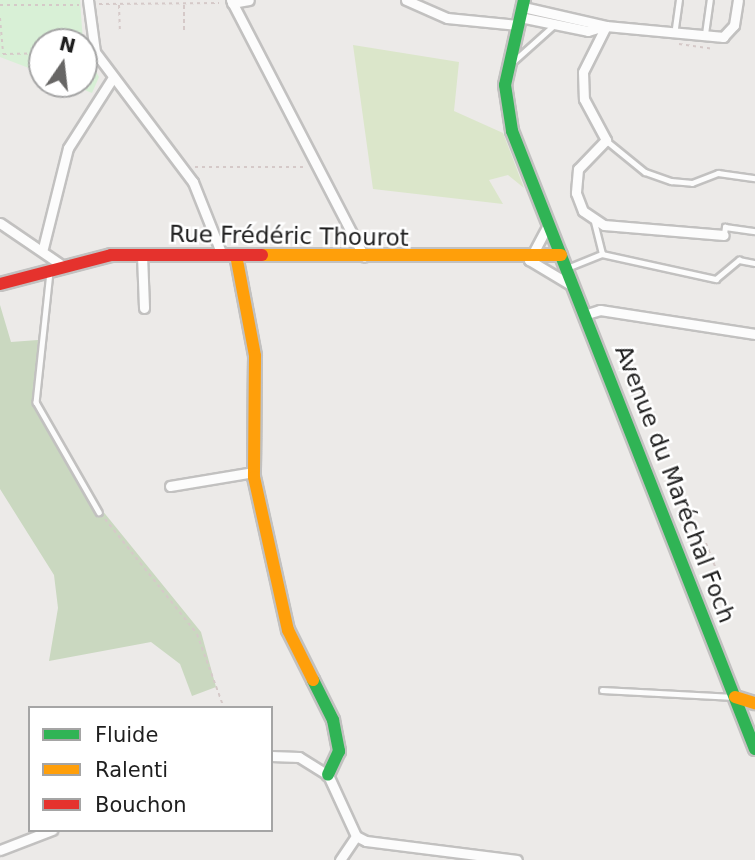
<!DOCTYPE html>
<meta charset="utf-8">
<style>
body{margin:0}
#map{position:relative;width:755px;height:860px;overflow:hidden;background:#eceae8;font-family:"DejaVu Sans",sans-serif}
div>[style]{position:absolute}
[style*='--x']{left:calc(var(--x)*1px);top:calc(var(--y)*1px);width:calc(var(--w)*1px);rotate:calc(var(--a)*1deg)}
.grass>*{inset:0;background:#dbe6ca}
.forest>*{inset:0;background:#cad8c0}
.park>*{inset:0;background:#d8f0d6}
.path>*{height:2px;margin-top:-1px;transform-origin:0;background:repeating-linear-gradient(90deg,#d5c9c8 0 3.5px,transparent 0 7px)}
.roads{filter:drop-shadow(2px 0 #c2c1c0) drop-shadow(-2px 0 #c2c1c0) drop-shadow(0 2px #c2c1c0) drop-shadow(0 -2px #c2c1c0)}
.lane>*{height:4.5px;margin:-2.25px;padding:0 2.25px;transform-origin:2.25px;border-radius:2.25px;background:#fcfcfc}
.street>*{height:9px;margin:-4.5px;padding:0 4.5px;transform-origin:4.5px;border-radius:4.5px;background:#fcfcfc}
.fast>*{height:12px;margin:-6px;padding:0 6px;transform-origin:6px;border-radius:6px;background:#30b455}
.slow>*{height:12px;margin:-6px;padding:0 6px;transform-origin:6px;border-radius:6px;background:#ff9f0a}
.jam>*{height:12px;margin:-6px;padding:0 6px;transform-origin:6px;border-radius:6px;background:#e5322d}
span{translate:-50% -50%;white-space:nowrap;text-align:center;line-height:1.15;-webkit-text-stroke:5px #fff;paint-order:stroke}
.street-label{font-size:23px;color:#1f1f1f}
.legend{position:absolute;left:28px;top:706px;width:245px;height:126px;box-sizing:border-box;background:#fff;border:2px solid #a5a5a5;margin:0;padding:9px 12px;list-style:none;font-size:21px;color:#1f1f1f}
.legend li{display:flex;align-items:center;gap:14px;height:35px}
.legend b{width:35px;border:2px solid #a5a5a5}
.north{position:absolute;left:28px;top:28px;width:70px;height:70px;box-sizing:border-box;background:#fff;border:2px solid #a5a5a5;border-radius:50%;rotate:14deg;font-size:19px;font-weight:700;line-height:28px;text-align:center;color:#1f1f1f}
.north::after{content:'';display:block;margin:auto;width:24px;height:32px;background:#676665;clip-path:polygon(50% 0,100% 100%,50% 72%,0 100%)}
</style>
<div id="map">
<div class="grass">
<div style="clip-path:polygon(353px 45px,459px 62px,454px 111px,503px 133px,524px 188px,508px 175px,489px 180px,503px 204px,373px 189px)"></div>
</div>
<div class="forest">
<div style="clip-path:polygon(0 305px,11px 342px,38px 340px,34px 408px,93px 499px,201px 632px,216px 687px,192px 696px,180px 664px,151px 642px,49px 661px,58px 608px,54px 575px,0 489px)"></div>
</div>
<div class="park">
<div style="clip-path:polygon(0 0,80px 0,83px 42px,42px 42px,42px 73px,0 57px)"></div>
<div style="clip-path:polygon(84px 50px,99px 77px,92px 93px,70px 84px,84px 84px)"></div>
</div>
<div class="path">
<div style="--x:99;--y:4;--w:120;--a:-0.5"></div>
<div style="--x:0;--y:5;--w:79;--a:0"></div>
<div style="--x:119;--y:5;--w:26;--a:88"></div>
<div style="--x:184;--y:5;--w:26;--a:90"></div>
<div style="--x:0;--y:18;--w:36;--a:85"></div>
<div style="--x:3;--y:54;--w:39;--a:-1"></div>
<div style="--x:679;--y:44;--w:34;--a:8"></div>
<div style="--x:195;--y:167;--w:110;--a:0"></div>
<div style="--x:105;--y:519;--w:147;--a:51.3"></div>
<div style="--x:197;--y:634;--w:79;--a:70"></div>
<div style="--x:706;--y:543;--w:31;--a:69"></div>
<div style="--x:717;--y:572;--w:29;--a:86"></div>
<div style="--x:719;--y:601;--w:8;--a:157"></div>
</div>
<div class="roads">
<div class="lane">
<div style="--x:675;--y:28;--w:28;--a:-82"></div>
<div style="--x:705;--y:34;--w:34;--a:-82"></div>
<div style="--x:514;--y:61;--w:52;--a:-41.9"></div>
<div style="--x:607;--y:141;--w:49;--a:39.2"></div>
<div style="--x:645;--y:172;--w:28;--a:19"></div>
<div style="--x:671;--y:181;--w:21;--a:5"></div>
<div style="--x:692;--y:183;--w:28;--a:-21"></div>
<div style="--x:718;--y:173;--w:37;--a:8"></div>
<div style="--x:724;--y:234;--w:7;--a:-82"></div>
<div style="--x:725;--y:227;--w:30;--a:8"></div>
<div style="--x:602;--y:254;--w:117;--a:12.4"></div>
<div style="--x:716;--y:279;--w:30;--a:-40"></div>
<div style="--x:739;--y:260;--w:16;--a:11"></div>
<div style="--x:567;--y:268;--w:38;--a:-22"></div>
<div style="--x:602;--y:254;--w:34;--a:-104"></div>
<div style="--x:50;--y:272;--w:131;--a:96.1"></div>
<div style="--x:36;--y:402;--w:127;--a:60.2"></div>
<div style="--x:602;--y:690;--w:132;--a:3"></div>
</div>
<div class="street">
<div style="--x:88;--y:0;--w:52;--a:82.3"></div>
<div style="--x:95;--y:52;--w:163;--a:53"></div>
<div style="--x:193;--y:182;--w:79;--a:68.3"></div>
<div style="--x:231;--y:0;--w:289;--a:62.6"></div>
<div style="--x:406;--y:0;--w:45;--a:23.7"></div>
<div style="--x:447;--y:18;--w:71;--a:5.6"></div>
<div style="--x:232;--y:3;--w:17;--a:-10"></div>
<div style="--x:523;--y:7;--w:85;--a:12.9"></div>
<div style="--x:606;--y:26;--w:118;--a:5.4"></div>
<div style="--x:723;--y:37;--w:16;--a:-47"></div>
<div style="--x:734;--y:25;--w:25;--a:-81"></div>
<div style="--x:520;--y:17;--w:69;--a:11.6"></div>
<div style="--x:588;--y:31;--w:17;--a:-17"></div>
<div style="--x:606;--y:26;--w:51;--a:116.6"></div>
<div style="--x:583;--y:72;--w:27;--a:88"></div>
<div style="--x:584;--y:99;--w:47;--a:61.8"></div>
<div style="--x:606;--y:140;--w:40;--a:134"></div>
<div style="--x:578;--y:169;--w:24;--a:95"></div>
<div style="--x:576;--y:193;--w:19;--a:69"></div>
<div style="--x:583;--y:211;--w:25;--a:34"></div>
<div style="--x:604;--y:225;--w:120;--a:4.8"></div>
<div style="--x:0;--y:223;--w:73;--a:34.3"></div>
<div style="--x:548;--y:225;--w:40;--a:118"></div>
<div style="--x:529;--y:260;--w:49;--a:30.8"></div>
<div style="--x:43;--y:248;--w:103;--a:-76"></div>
<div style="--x:68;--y:148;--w:82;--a:-57.5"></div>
<div style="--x:142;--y:255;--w:53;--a:87.8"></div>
<div style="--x:587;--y:314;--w:14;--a:-17"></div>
<div style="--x:600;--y:310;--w:157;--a:8.8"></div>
<div style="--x:170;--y:486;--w:85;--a:-9.5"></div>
<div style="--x:271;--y:756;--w:28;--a:2"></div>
<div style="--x:299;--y:757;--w:34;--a:32"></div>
<div style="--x:328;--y:775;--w:67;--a:65.3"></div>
<div style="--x:356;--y:836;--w:11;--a:27"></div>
<div style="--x:366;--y:841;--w:152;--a:7.2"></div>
<div style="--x:0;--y:850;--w:56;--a:-21"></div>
<div style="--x:340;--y:860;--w:29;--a:-56"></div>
</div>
<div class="fast">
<div style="--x:524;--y:0;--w:87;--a:102.6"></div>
<div style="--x:505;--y:85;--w:47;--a:81.3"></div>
<div style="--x:512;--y:131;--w:664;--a:68.54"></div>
<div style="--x:313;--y:680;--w:45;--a:63.4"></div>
<div style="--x:333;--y:720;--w:32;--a:79"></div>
<div style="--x:339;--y:751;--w:26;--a:115"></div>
</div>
<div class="slow">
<div style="--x:236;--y:255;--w:103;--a:79.3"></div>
<div style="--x:255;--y:356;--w:121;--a:90.5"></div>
<div style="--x:254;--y:477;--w:157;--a:77.5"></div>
<div style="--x:288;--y:630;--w:56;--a:63.4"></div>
<div style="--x:262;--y:255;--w:299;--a:0"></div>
<div style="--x:735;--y:697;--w:21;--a:17"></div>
</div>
<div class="jam">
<div style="--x:0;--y:284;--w:115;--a:-14.6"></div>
<div style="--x:111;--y:255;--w:151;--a:0"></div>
</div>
</div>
<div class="street-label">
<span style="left:289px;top:236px;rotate:1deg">Rue Frédéric Thourot</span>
<span style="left:675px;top:484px;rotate:69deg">Avenue du Maréchal Foch</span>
</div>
<ul class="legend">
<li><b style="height:9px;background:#30b455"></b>Fluide</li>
<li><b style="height:9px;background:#ff9f0a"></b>Ralenti</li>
<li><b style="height:9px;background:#e5322d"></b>Bouchon</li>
</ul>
<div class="north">N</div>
</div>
